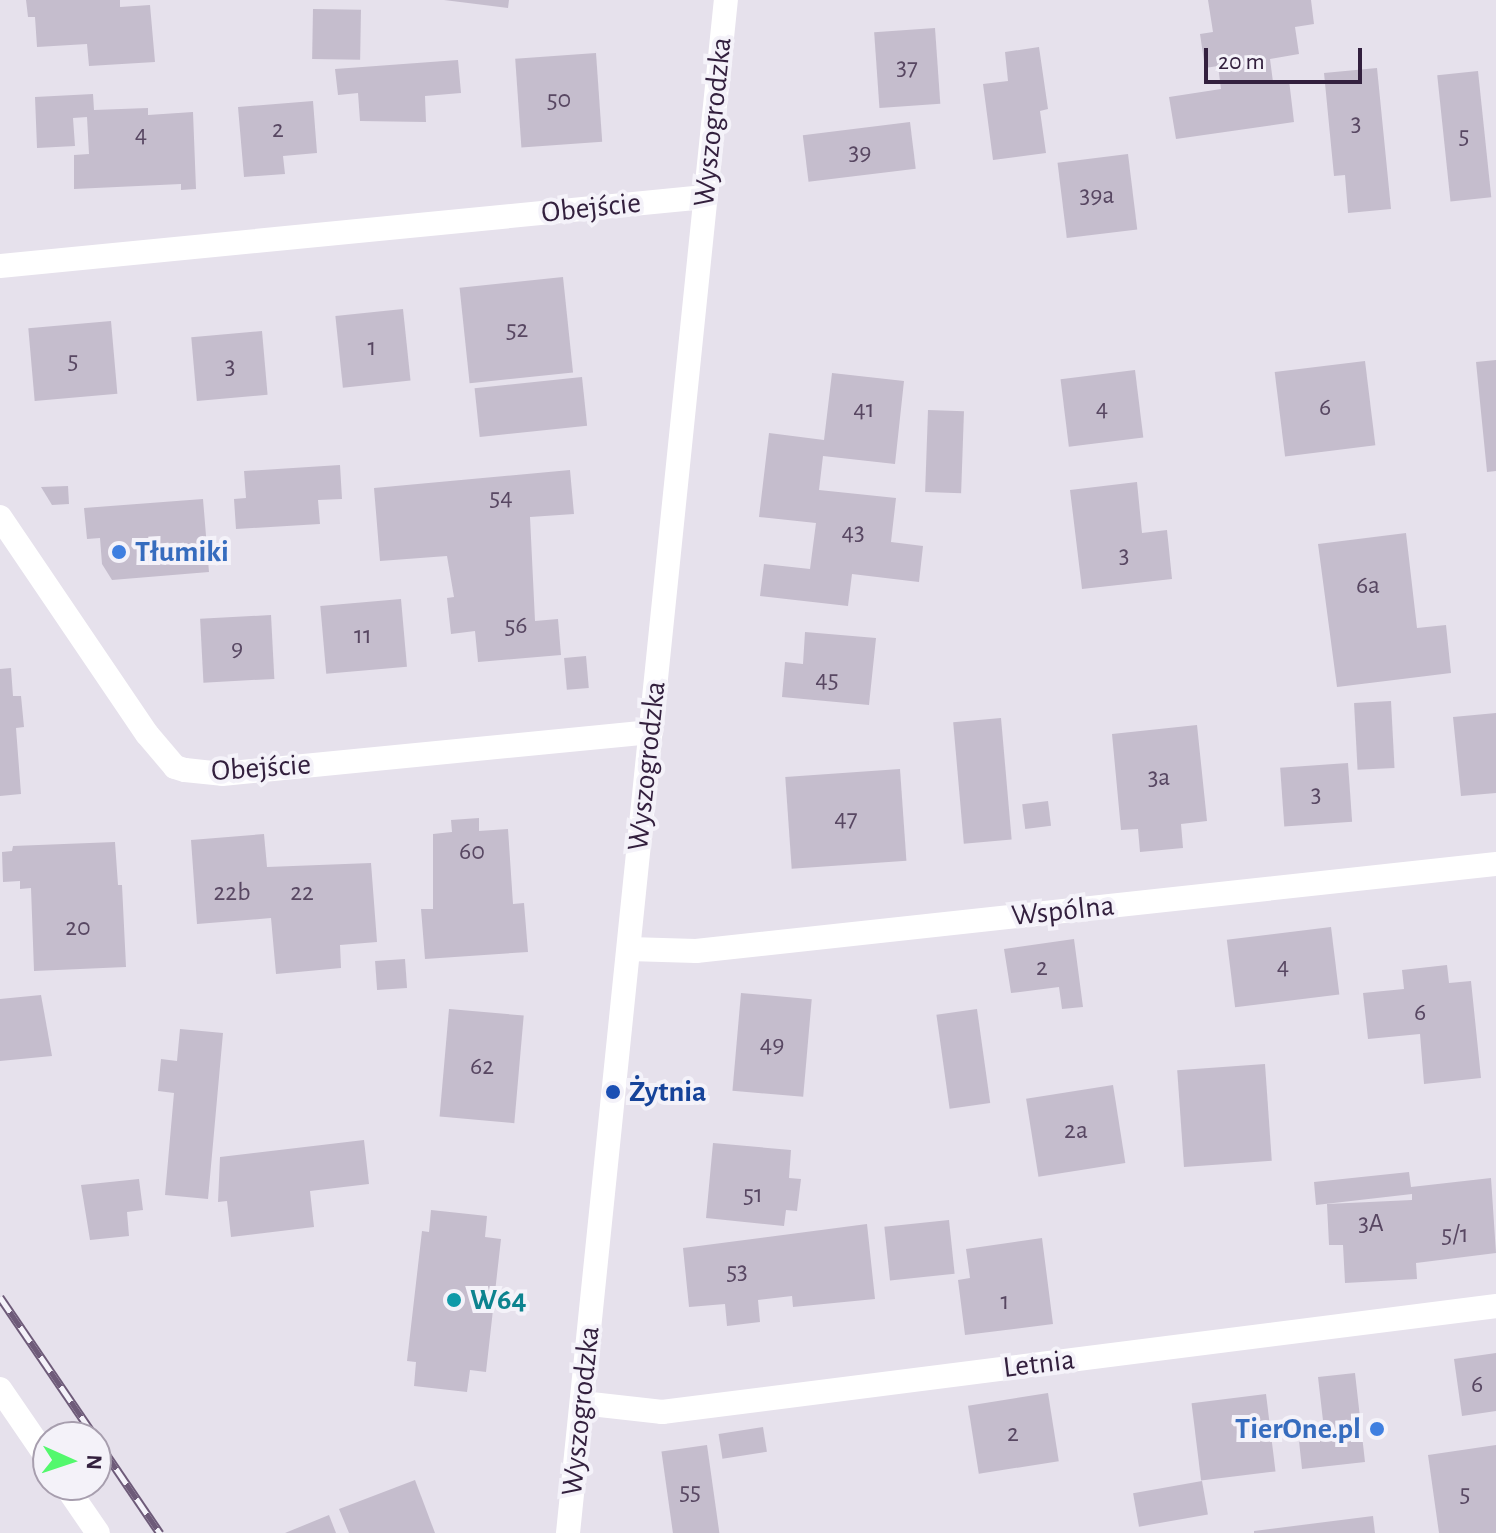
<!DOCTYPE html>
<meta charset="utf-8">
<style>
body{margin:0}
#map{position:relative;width:1496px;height:1533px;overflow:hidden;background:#e6e1ec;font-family:"Alegreya Sans",sans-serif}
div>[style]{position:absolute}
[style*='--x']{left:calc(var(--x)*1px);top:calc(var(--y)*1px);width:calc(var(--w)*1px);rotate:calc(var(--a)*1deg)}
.building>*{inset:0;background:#c5bdcd;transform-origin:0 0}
.minor>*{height:24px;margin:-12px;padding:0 12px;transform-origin:12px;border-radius:12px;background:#fff}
.rail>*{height:9px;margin-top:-4.5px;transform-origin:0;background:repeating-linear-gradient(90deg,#f4f2f9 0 18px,#6e5b79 0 36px);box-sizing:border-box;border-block:2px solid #6e5b79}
.dots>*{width:22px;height:22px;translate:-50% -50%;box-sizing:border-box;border:4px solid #f4f2f9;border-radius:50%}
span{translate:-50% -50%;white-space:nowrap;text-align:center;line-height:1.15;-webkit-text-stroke:8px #f4f2f9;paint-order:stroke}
.number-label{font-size:26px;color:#584762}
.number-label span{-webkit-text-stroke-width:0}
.street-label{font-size:30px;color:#33203e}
.shop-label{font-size:30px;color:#366cbe;font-weight:700}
.left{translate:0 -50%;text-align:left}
.right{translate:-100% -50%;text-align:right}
.transit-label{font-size:30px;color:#164399;font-weight:700}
.culture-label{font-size:30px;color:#0d838f;font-weight:700}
.north{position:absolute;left:32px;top:1421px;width:80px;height:80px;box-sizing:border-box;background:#f4f2f9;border:2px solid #a79eae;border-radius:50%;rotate:93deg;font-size:22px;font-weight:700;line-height:32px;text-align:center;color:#33203e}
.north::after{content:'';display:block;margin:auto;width:28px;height:36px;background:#53f86d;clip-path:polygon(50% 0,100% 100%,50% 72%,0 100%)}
.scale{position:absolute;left:1204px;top:48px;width:158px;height:36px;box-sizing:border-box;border:4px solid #33203e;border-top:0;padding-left:10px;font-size:24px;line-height:28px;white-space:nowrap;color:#33203e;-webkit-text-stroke:6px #f4f2f9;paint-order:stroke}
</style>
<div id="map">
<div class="building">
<div style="clip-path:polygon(26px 0,120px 0,120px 7px,150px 5px,155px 62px,89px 66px,87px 44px,37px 47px,35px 17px,28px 17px)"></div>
<div style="clip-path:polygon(444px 0,509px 0,508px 8px)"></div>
<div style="clip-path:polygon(1208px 0,1311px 0,1314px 24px,1295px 27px,1299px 54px,1270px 59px,1273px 82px,1289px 80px,1294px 122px,1176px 139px,1169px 97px,1221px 89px,1218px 66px,1205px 68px,1200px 34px,1213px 32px)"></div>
<div style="left:313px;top:9px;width:48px;height:50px;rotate:1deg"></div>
<div style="left:935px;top:28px;width:76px;height:61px;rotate:86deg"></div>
<div style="clip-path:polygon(1039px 47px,1048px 109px,1040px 111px,1046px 153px,993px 160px,983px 84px,1008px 81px,1005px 52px)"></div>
<div style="left:596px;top:53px;width:89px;height:81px;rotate:86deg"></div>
<div style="clip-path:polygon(458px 60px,461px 93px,425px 96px,426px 122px,360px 121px,358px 93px,338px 95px,335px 69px)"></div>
<div style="clip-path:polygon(1377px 68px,1391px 209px,1348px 213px,1345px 175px,1334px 176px,1324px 73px)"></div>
<div style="left:1478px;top:71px;width:127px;height:41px;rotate:84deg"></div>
<div style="clip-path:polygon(93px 94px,94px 110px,148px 108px,148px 115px,193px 112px,196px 189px,181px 190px,181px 184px,74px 189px,74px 155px,89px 154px,87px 117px,73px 118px,75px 146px,37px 148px,35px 97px)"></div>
<div style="clip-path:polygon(313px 101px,317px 153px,283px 156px,285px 174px,244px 177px,238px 107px)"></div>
<div style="left:910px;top:122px;width:47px;height:108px;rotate:83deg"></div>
<div style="left:1128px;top:154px;width:76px;height:71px;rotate:83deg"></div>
<div style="left:563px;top:277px;width:96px;height:104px;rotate:84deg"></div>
<div style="left:403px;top:309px;width:72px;height:68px;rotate:84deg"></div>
<div style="left:111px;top:321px;width:73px;height:83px;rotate:85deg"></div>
<div style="left:262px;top:331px;width:64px;height:71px;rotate:85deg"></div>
<div style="clip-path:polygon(1496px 360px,1496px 471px,1487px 472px,1476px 362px)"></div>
<div style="left:1365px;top:361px;width:85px;height:91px;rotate:83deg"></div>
<div style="left:1135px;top:370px;width:68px;height:75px;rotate:83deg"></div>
<div style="clip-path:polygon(832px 373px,904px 381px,895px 464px,823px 456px,819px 490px,896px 498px,891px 542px,923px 546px,919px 582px,852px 574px,848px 606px,760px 596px,764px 564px,810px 569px,816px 523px,759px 517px,769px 433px,824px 440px)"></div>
<div style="left:582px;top:377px;width:49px;height:108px;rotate:84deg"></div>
<div style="left:928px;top:410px;width:36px;height:82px;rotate:2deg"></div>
<div style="clip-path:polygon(340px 465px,342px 499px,318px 500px,320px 524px,236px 529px,234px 499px,246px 498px,244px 471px)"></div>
<div style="clip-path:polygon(570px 470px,574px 514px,530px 517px,535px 621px,558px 619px,561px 655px,478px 662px,475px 631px,451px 634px,447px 598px,454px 597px,447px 556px,380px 561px,374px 488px)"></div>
<div style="clip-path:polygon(1137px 482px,1142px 533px,1167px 530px,1172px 579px,1082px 589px,1070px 490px)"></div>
<div style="clip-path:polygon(68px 486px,69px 504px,52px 505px,41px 487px)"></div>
<div style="clip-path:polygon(203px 499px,209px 572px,112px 580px,102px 564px,100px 538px,87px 539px,84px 508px)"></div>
<div style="clip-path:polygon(1406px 533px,1417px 628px,1446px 625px,1451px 673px,1337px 687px,1318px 544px)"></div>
<div style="left:401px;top:599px;width:68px;height:81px;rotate:85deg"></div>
<div style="left:271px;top:615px;width:64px;height:71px;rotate:87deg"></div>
<div style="clip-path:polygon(805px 632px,876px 638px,869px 705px,782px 697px,785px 662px,803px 664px)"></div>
<div style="left:586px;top:656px;width:32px;height:22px;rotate:85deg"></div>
<div style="clip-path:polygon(11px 668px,13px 696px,21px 696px,24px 727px,16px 728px,21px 794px,0 796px,0 669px)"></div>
<div style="left:1391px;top:701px;width:67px;height:37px;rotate:87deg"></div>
<div style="clip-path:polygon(1496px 713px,1496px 793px,1461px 796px,1453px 717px)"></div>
<div style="left:1001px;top:718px;width:122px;height:48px;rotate:85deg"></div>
<div style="clip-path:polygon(1197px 725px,1207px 821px,1181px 824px,1183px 848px,1140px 852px,1138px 829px,1121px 830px,1112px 734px)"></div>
<div style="left:1348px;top:763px;width:59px;height:68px;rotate:86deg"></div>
<div style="left:900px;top:769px;width:92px;height:115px;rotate:86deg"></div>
<div style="left:1048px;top:801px;width:25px;height:26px;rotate:83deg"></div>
<div style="clip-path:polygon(479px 818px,479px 831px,508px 829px,513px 904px,524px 903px,528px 952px,425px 959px,421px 909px,433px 909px,433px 834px,452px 832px,451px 820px)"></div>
<div style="clip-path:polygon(264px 834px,267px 867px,371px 863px,377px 942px,340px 945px,341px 968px,276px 974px,271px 918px,197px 924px,191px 840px)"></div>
<div style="clip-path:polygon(115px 842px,118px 885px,122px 885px,126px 967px,34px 971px,31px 888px,20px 889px,20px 881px,3px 882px,2px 852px,12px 851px,13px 846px)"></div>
<div style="left:1331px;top:927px;width:68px;height:105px;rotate:83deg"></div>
<div style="clip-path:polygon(1074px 939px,1083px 1007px,1062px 1009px,1059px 987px,1011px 993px,1004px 949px)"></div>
<div style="left:405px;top:959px;width:29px;height:30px;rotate:86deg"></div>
<div style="clip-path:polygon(1447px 965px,1449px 983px,1471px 981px,1481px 1078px,1424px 1084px,1420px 1034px,1368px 1039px,1363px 993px,1404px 989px,1402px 970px)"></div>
<div style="left:741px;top:993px;width:71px;height:98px;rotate:5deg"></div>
<div style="clip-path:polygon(41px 995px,52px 1056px,0 1061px,0 999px)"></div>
<div style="left:449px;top:1009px;width:75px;height:108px;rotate:5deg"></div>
<div style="left:977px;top:1009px;width:95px;height:41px;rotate:82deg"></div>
<div style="clip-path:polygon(180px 1029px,223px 1033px,208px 1199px,165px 1195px,174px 1093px,158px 1091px,161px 1059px,177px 1061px)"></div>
<div style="left:1265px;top:1064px;width:97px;height:88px;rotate:86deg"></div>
<div style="left:1113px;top:1085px;width:79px;height:88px;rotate:81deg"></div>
<div style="clip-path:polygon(364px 1140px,369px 1184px,310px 1191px,314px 1227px,231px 1237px,227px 1201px,218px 1202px,220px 1157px)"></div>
<div style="clip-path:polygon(713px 1143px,791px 1150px,789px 1178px,801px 1179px,797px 1211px,786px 1210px,784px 1226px,706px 1218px)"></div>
<div style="clip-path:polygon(1409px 1172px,1411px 1187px,1491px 1178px,1496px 1253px,1416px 1263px,1417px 1279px,1345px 1283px,1343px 1245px,1329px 1245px,1327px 1204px,1412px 1200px,1412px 1194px,1316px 1205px,1314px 1182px)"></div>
<div style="clip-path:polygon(139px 1179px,143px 1210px,127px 1212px,129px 1236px,90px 1240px,81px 1185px)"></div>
<div style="clip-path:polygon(431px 1210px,487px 1216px,485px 1237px,501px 1239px,486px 1372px,470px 1370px,467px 1392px,414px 1386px,416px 1362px,407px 1361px,422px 1231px,429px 1232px)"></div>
<div style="left:949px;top:1220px;width:54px;height:65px;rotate:84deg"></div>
<div style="clip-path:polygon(867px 1224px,875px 1299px,793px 1307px,792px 1296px,758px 1300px,760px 1322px,727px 1326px,725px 1304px,689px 1307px,683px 1248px)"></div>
<div style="clip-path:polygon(1042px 1238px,1053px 1324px,965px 1335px,958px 1280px,970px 1278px,966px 1249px)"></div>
<div style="clip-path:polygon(1496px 1353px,1496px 1411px,1462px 1416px,1454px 1359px)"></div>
<div style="clip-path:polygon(1355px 1373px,1365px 1462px,1302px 1469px,1299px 1441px,1325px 1438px,1318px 1377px)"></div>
<div style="left:1048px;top:1393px;width:69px;height:81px;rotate:81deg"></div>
<div style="left:1266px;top:1394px;width:78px;height:75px;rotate:83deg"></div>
<div style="left:763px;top:1427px;width:25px;height:45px;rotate:81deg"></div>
<div style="left:707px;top:1445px;width:89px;height:46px;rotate:82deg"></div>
<div style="clip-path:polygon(1496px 1445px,1496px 1533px,1439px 1533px,1428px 1455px)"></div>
<div style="clip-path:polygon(415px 1480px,435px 1533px,349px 1533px,339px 1509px)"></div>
<div style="left:1202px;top:1481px;width:34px;height:70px;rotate:80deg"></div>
<div style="clip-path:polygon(329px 1515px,336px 1533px,285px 1533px)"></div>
<div style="clip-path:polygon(1373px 1516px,1375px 1533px,1254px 1533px,1254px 1531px)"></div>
</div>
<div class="minor">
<div style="--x:0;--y:266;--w:708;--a:-5.59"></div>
<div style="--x:0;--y:517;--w:262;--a:55.9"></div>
<div style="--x:147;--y:734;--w:43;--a:49.7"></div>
<div style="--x:175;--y:767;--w:10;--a:17"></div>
<div style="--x:185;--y:770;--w:37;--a:6"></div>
<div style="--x:222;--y:774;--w:431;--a:-5.6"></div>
<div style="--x:629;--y:949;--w:67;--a:1.7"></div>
<div style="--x:696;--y:951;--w:805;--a:-6.21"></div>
<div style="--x:0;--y:1389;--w:85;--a:55.6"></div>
<div style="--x:582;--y:1403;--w:81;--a:6.4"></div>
<div style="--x:662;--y:1412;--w:841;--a:-7.24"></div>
<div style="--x:65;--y:1485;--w:58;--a:55.5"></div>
<div style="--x:568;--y:1533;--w:1541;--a:-84.12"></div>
</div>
<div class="rail">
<div style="--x:0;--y:1297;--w:169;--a:55.8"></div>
<div style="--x:96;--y:1439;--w:114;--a:55.8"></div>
</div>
<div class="dots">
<div style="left:119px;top:552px;background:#3f7fe0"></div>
<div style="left:613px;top:1092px;background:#1a4fb4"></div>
<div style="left:454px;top:1300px;background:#0f9aa8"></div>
<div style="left:1377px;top:1429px;background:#3f7fe0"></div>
</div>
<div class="number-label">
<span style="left:907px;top:68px">37</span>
<span style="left:559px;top:100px">50</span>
<span style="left:1356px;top:124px">3</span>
<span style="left:278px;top:130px">2</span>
<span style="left:141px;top:135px">4</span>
<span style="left:1464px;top:136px">5</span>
<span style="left:860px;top:153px">39</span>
<span style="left:1097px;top:196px">39a</span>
<span style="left:517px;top:330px">52</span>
<span style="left:372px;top:348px">1</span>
<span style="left:73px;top:361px">5</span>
<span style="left:230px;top:367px">3</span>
<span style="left:1325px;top:408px">6</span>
<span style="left:1102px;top:409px">4</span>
<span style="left:864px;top:410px">41</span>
<span style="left:501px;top:498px">54</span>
<span style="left:853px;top:533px">43</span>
<span style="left:1124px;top:556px">3</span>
<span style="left:1368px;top:586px">6a</span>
<span style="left:516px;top:626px">56</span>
<span style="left:363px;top:636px">11</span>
<span style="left:237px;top:649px">9</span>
<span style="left:827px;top:680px">45</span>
<span style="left:1159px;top:778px">3a</span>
<span style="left:1316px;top:795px">3</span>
<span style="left:846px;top:819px">47</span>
<span style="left:472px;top:852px">60</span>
<span style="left:232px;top:893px">22b</span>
<span style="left:302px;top:893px">22</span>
<span style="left:78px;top:928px">20</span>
<span style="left:1283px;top:967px">4</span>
<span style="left:1042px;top:968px">2</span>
<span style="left:1420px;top:1013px">6</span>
<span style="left:772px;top:1045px">49</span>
<span style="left:482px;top:1067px">62</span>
<span style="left:1076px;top:1131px">2a</span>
<span style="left:753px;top:1195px">51</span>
<span style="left:1371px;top:1224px">3A</span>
<span style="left:1455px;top:1235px">5/1</span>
<span style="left:737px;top:1272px">53</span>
<span style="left:1005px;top:1302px">1</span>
<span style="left:1477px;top:1385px">6</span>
<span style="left:1013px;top:1434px">2</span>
<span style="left:690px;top:1492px">55</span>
<span style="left:1465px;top:1494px">5</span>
</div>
<div class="street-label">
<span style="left:713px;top:122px;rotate:-84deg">Wyszogrodzka</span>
<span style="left:591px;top:208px;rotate:-6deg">Obejście</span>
<span style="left:647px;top:766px;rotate:-84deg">Wyszogrodzka</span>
<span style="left:261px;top:768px;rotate:-4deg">Obejście</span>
<span style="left:1063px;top:911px;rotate:-6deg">Wspólna</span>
<span style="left:1039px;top:1364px;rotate:-7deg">Letnia</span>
<span style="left:581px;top:1411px;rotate:-84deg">Wyszogrodzka</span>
</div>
<div class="shop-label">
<span class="left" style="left:135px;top:552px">Tłumiki</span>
<span class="right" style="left:1361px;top:1429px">TierOne.pl</span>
</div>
<div class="transit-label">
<span class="left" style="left:629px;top:1092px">Żytnia</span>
</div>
<div class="culture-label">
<span class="left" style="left:470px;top:1300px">W64</span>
</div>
<div class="north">N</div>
<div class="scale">20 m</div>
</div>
